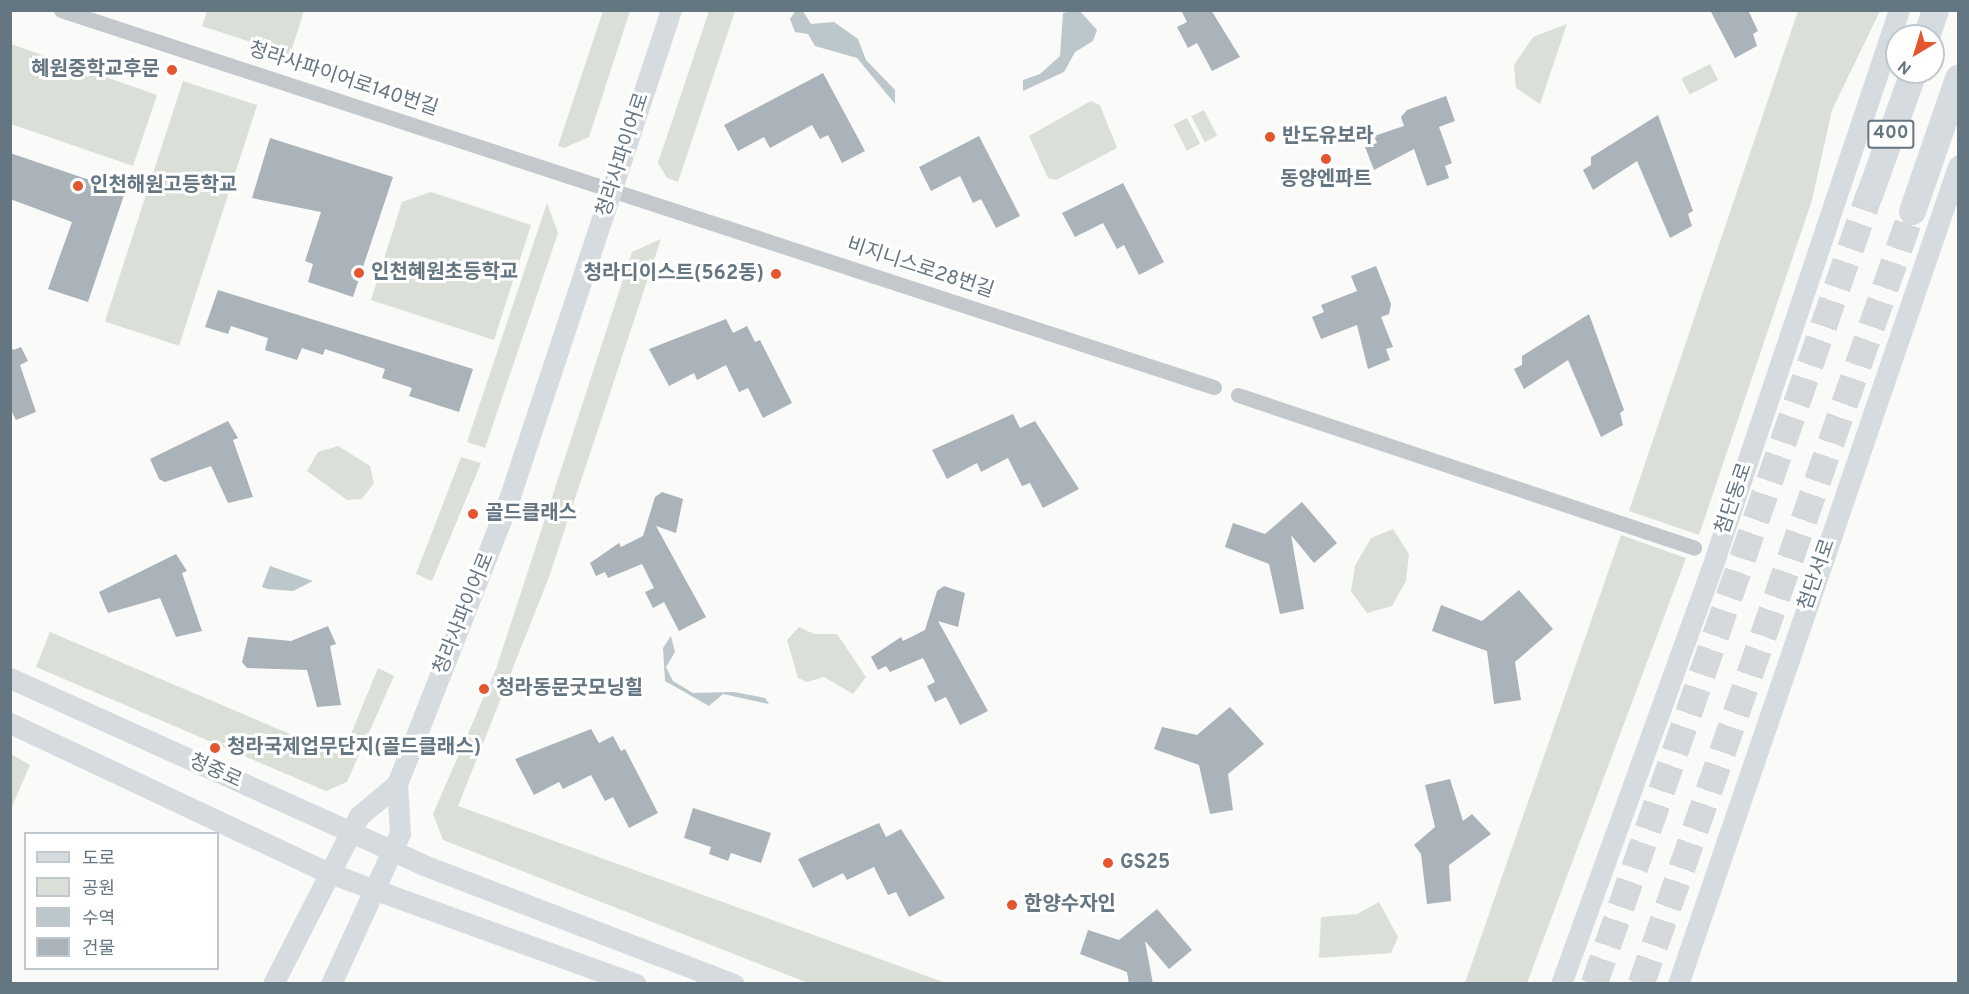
<!DOCTYPE html>
<meta charset="utf-8">
<style>
body{margin:0}
#map{position:relative;width:1969px;height:994px;overflow:hidden;background:#fafaf8;font-family:Overpass,"Noto Sans KR",sans-serif}
div>[style]{position:absolute}
[style*='--x']{left:calc(var(--x)*1px);top:calc(var(--y)*1px);width:calc(var(--w)*1px);rotate:calc(var(--a)*1deg)}
.green>*{inset:0;background:#dadfd7;transform-origin:0 0}
.water>*{inset:0;background:#bbc7cb}
.building>*{inset:0;background:#aab3b9}
.highway-tunnel>*{height:27px;margin-top:-13.5px;transform-origin:0;background:repeating-linear-gradient(90deg,#d5d9db 0 27px,transparent 0 41px)}
.street>*{height:15px;margin:-7.5px;padding:0 7.5px;transform-origin:7.5px;border-radius:7.5px;background:#c3c8cc}
.secondary>*{height:21px;margin:-10.5px;padding:0 10.5px;transform-origin:10.5px;border-radius:10.5px;background:#d6dbdf}
.highway>*{height:27px;margin:-13.5px;padding:0 13.5px;transform-origin:13.5px;border-radius:13.5px;background:#d6dbdf}
.dots>*{width:16px;height:16px;translate:-50% -50%;box-sizing:border-box;border:3px solid #fff;border-radius:50%}
span{translate:-50% -50%;white-space:nowrap;text-align:center;line-height:1.15;-webkit-text-stroke:6px #fff;paint-order:stroke}
.shield-label span{padding:2px 4px;background:#fff;border:2px solid;border-radius:4px;-webkit-text-stroke-width:0}
.shield-label{font-size:18px;color:#657683;font-weight:700}
.poi-label{font-size:20px;color:#657683;font-weight:700}
.right{translate:-100% -50%;text-align:right}
.left{translate:0 -50%;text-align:left}
.street-label{font-size:20px;color:#657683}
.frame{position:absolute;inset:0;border:12px solid #657683;pointer-events:none}
.legend{position:absolute;left:24px;top:832px;width:195px;height:138px;box-sizing:border-box;background:#fff;border:2px solid #c1c8cd;margin:0;padding:8px 10px;list-style:none;font-size:18px;color:#657683}
.legend li{display:flex;align-items:center;gap:12px;height:30px}
.legend b{width:30px;border:2px solid #c1c8cd}
.north{position:absolute;left:1885px;top:24px;width:60px;height:60px;box-sizing:border-box;background:#fff;border:2px solid #c1c8cd;border-radius:50%;rotate:218deg;font-size:16px;font-weight:700;line-height:24px;text-align:center;color:#657683}
.north::after{content:'';display:block;margin:auto;width:21px;height:27px;background:#e4572e;clip-path:polygon(50% 0,100% 100%,50% 72%,0 100%)}
</style>
<div id="map">
<div class="green">
<div style="clip-path:polygon(207px 11px,207px 10px,304px 11px,290px 55px,202px 26px)"></div>
<div style="clip-path:polygon(603px 11px,630px 11px,589px 137px,564px 148px,558px 146px)"></div>
<div style="clip-path:polygon(709px 11px,735px 11px,678px 182px,667px 178px,658px 163px)"></div>
<div style="clip-path:polygon(1798px 11px,1880px 11px,1832px 110px,1812px 200px,1699px 535px,1629px 511px)"></div>
<div style="clip-path:polygon(1567px 24px,1540px 104px,1516px 88px,1514px 65px,1533px 37px)"></div>
<div style="clip-path:polygon(11px 44px,157px 95px,133px 166px,11px 124px)"></div>
<div style="left:1710px;top:64px;width:18px;height:32px;rotate:63deg"></div>
<div style="left:183px;top:81px;width:78px;height:253px;rotate:18deg"></div>
<div style="clip-path:polygon(1091px 101px,1100px 105px,1117px 148px,1056px 180px,1048px 178px,1029px 136px)"></div>
<div style="left:1204px;top:110px;width:29px;height:14px;rotate:63deg"></div>
<div style="left:1187px;top:118px;width:29px;height:15px;rotate:63deg"></div>
<div style="clip-path:polygon(431px 192px,531px 225px,494px 340px,371px 300px,402px 202px)"></div>
<div style="clip-path:polygon(547px 203px,558px 233px,485px 448px,467px 442px)"></div>
<div style="clip-path:polygon(661px 239px,549px 577px,458px 806px,946px 983px,808px 983px,443px 840px,433px 814px,496px 669px,632px 252px)"></div>
<div style="clip-path:polygon(338px 446px,370px 466px,374px 483px,362px 499px,347px 500px,307px 471px,318px 452px)"></div>
<div style="clip-path:polygon(461px 457px,481px 463px,432px 581px,416px 574px)"></div>
<div style="clip-path:polygon(1393px 529px,1409px 554px,1406px 581px,1392px 606px,1367px 613px,1351px 591px,1355px 566px,1371px 538px)"></div>
<div style="clip-path:polygon(1621px 535px,1686px 558px,1527px 983px,1465px 983px)"></div>
<div style="clip-path:polygon(799px 627px,814px 634px,837px 634px,866px 677px,853px 694px,824px 677px,807px 682px,798px 678px,787px 640px)"></div>
<div style="clip-path:polygon(50px 632px,342px 756px,378px 668px,394px 676px,347px 782px,326px 791px,36px 667px)"></div>
<div style="clip-path:polygon(11px 754px,30px 765px,11px 809px)"></div>
<div style="clip-path:polygon(1379px 902px,1398px 937px,1391px 953px,1319px 958px,1321px 917px,1357px 914px)"></div>
</div>
<div class="water">
<div style="clip-path:polygon(796px 10px,803px 11px,811px 24px,834px 22px,858px 39px,866px 60px,895px 90px,895px 104px,857px 58px,815px 46px,808px 34px,795px 32px,790px 19px)"></div>
<div style="clip-path:polygon(1079px 10px,1097px 30px,1093px 41px,1075px 52px,1064px 72px,1023px 91px,1023px 80px,1040px 74px,1060px 56px,1063px 13px)"></div>
<div style="clip-path:polygon(270px 566px,313px 581px,293px 591px,268px 589px,262px 587px)"></div>
<div style="clip-path:polygon(671px 636px,675px 652px,666px 667px,673px 681px,693px 693px,734px 692px,765px 698px,769px 704px,723px 694px,709px 706px,665px 681px,663px 648px)"></div>
</div>
<div class="building">
<div style="clip-path:polygon(1181px 10px,1211px 10px,1240px 57px,1212px 71px,1197px 43px,1188px 48px,1177px 27px,1187px 22px)"></div>
<div style="clip-path:polygon(1710px 10px,1748px 10px,1758px 31px,1753px 34px,1757px 46px,1735px 58px)"></div>
<div style="clip-path:polygon(823px 73px,865px 151px,842px 163px,828px 135px,820px 139px,812px 125px,770px 148px,764px 137px,738px 151px,724px 125px)"></div>
<div style="clip-path:polygon(1446px 96px,1455px 121px,1439px 127px,1452px 163px,1445px 166px,1449px 178px,1427px 186px,1414px 149px,1374px 170px,1365px 147px,1377px 143px,1374px 136px,1404px 126px,1401px 117px,1407px 110px)"></div>
<div style="clip-path:polygon(1658px 115px,1693px 211px,1688px 214px,1692px 226px,1670px 238px,1637px 161px,1593px 190px,1583px 170px,1591px 165px,1591px 157px)"></div>
<div style="clip-path:polygon(979px 136px,1020px 216px,996px 228px,981px 199px,973px 203px,960px 176px,931px 191px,919px 167px)"></div>
<div style="clip-path:polygon(270px 138px,393px 177px,353px 297px,308px 282px,313px 264px,305px 261px,321px 212px,252px 198px)"></div>
<div style="clip-path:polygon(10px 153px,125px 192px,88px 302px,48px 289px,72px 222px,10px 199px)"></div>
<div style="clip-path:polygon(1123px 183px,1164px 262px,1139px 275px,1124px 245px,1117px 249px,1103px 223px,1075px 237px,1062px 213px)"></div>
<div style="clip-path:polygon(1376px 266px,1391px 304px,1389px 314px,1381px 317px,1393px 347px,1386px 349px,1390px 360px,1368px 369px,1357px 325px,1321px 339px,1312px 317px,1324px 312px,1321px 305px,1357px 291px,1351px 276px)"></div>
<div style="clip-path:polygon(218px 290px,473px 369px,459px 412px,409px 396px,412px 388px,382px 378px,385px 369px,325px 349px,323px 355px,302px 348px,297px 360px,265px 350px,268px 338px,231px 326px,228px 334px,205px 327px)"></div>
<div style="clip-path:polygon(1589px 314px,1624px 410px,1620px 413px,1623px 425px,1601px 437px,1568px 360px,1524px 389px,1514px 369px,1522px 365px,1522px 356px)"></div>
<div style="clip-path:polygon(726px 319px,733px 333px,747px 326px,755px 342px,760px 340px,792px 403px,763px 418px,748px 388px,739px 392px,726px 365px,697px 380px,694px 373px,669px 386px,649px 349px)"></div>
<div style="clip-path:polygon(10px 344px,13px 350px,21px 347px,28px 361px,20px 365px,36px 412px,16px 420px,10px 408px)"></div>
<div style="clip-path:polygon(1013px 414px,1020px 428px,1035px 421px,1079px 489px,1043px 508px,1030px 483px,1022px 486px,1008px 458px,981px 472px,977px 463px,947px 479px,932px 450px)"></div>
<div style="clip-path:polygon(228px 421px,238px 438px,233px 440px,253px 497px,228px 503px,211px 466px,165px 482px,159px 479px,150px 459px)"></div>
<div style="clip-path:polygon(662px 492px,683px 499px,676px 533px,656px 526px,706px 617px,679px 631px,664px 602px,653px 608px,645px 592px,654px 588px,642px 564px,608px 578px,605px 572px,596px 576px,590px 563px,619px 543px,621px 547px,643px 536px,655px 497px)"></div>
<div style="clip-path:polygon(1302px 502px,1337px 543px,1314px 563px,1291px 535px,1304px 609px,1280px 614px,1269px 564px,1225px 547px,1233px 523px,1265px 534px)"></div>
<div style="clip-path:polygon(176px 554px,187px 571px,182px 573px,202px 631px,176px 637px,160px 598px,108px 613px,99px 592px)"></div>
<div style="clip-path:polygon(944px 586px,965px 593px,958px 627px,938px 621px,988px 711px,960px 725px,946px 697px,935px 702px,927px 686px,935px 682px,923px 658px,890px 672px,886px 666px,878px 670px,871px 657px,901px 637px,903px 641px,925px 630px,937px 591px)"></div>
<div style="clip-path:polygon(1519px 590px,1553px 629px,1515px 662px,1521px 700px,1494px 704px,1487px 651px,1432px 631px,1441px 605px,1482px 621px)"></div>
<div style="clip-path:polygon(328px 626px,336px 644px,330px 646px,341px 705px,317px 707px,307px 670px,247px 668px,242px 662px,248px 637px,291px 641px)"></div>
<div style="clip-path:polygon(1230px 707px,1264px 744px,1228px 774px,1233px 810px,1210px 814px,1199px 765px,1154px 749px,1162px 727px,1197px 735px)"></div>
<div style="clip-path:polygon(591px 729px,599px 743px,613px 736px,621px 751px,625px 749px,658px 813px,629px 828px,613px 797px,605px 801px,591px 775px,563px 789px,559px 782px,534px 795px,515px 759px)"></div>
<div style="clip-path:polygon(1450px 779px,1463px 821px,1472px 814px,1491px 834px,1449px 865px,1451px 901px,1427px 904px,1421px 854px,1414px 845px,1435px 827px,1425px 785px)"></div>
<div style="clip-path:polygon(693px 808px,771px 833px,761px 863px,731px 853px,728px 861px,709px 854px,711px 847px,684px 838px)"></div>
<div style="clip-path:polygon(879px 823px,886px 837px,901px 829px,945px 898px,909px 917px,896px 892px,888px 895px,874px 867px,847px 880px,843px 873px,813px 888px,798px 859px)"></div>
<div style="clip-path:polygon(1157px 909px,1192px 950px,1169px 969px,1145px 941px,1153px 984px,1129px 984px,1127px 972px,1080px 954px,1088px 930px,1119px 940px)"></div>
</div>
<div class="highway-tunnel">
<div style="--x:1594;--y:984;--w:836;--a:-70.78"></div>
<div style="--x:1641;--y:984;--w:819;--a:-70.68"></div>
</div>
<div class="street">
<div style="--x:61;--y:10;--w:1213;--a:18.11"></div>
<div style="--x:1238;--y:395;--w:481;--a:18.5"></div>
</div>
<div class="secondary">
<div style="--x:10;--y:678;--w:451;--a:24.3"></div>
<div style="--x:421;--y:864;--w:335;--a:21"></div>
<div style="--x:10;--y:723;--w:353;--a:25.2"></div>
<div style="--x:329;--y:873;--w:326;--a:19.9"></div>
<div style="--x:273;--y:984;--w:189;--a:-62.9"></div>
<div style="--x:359;--y:816;--w:50;--a:-40.1"></div>
<div style="--x:397;--y:784;--w:303;--a:-68.5"></div>
<div style="--x:508;--y:502;--w:518;--a:-71.67"></div>
<div style="--x:331;--y:984;--w:166;--a:-65.4"></div>
<div style="--x:400;--y:833;--w:49;--a:-93.5"></div>
<div style="--x:1561;--y:984;--w:456;--a:-70.1"></div>
<div style="--x:1716;--y:555;--w:575;--a:-71.44"></div>
<div style="--x:1678;--y:984;--w:865;--a:-71.1"></div>
</div>
<div class="highway">
<div style="--x:1926;--y:36;--w:28;--a:-71"></div>
<div style="--x:1869;--y:195;--w:131;--a:-70.3"></div>
<div style="--x:1912;--y:211;--w:141;--a:-70.9"></div>
</div>
<div class="dots">
<div style="left:172px;top:70px;background:#e4572e"></div>
<div style="left:1270px;top:137px;background:#e4572e"></div>
<div style="left:1326px;top:159px;background:#e4572e"></div>
<div style="left:78px;top:186px;background:#e4572e"></div>
<div style="left:359px;top:273px;background:#e4572e"></div>
<div style="left:776px;top:274px;background:#e4572e"></div>
<div style="left:473px;top:514px;background:#e4572e"></div>
<div style="left:484px;top:689px;background:#e4572e"></div>
<div style="left:215px;top:748px;background:#e4572e"></div>
<div style="left:1108px;top:863px;background:#e4572e"></div>
<div style="left:1012px;top:905px;background:#e4572e"></div>
</div>
<div class="shield-label">
<span style="left:1891px;top:134px">400</span>
</div>
<div class="poi-label">
<span class="right" style="left:160px;top:70px">혜원중학교후문</span>
<span class="left" style="left:1282px;top:137px">반도유보라</span>
<span style="left:1326px;top:180px">동양엔파트</span>
<span class="left" style="left:90px;top:186px">인천해원고등학교</span>
<span class="left" style="left:371px;top:273px">인천혜원초등학교</span>
<span class="right" style="left:764px;top:274px">청라디이스트(562동)</span>
<span class="left" style="left:485px;top:514px">골드클래스</span>
<span class="left" style="left:496px;top:689px">청라동문굿모닝힐</span>
<span class="left" style="left:227px;top:748px">청라국제업무단지(골드클래스)</span>
<span class="left" style="left:1120px;top:863px">GS25</span>
<span class="left" style="left:1024px;top:905px">한양수자인</span>
</div>
<div class="street-label">
<span style="left:343px;top:80px;rotate:18deg">청라사파이어로140번길</span>
<span style="left:624px;top:155px;rotate:-72deg">청라사파이어로</span>
<span style="left:920px;top:269px;rotate:18deg">비지니스로28번길</span>
<span style="left:1735px;top:499px;rotate:-71deg">첨단동로</span>
<span style="left:1818px;top:575px;rotate:-71deg">첨단서로</span>
<span style="left:465px;top:614px;rotate:-68deg">청라사파이어로</span>
<span style="left:215px;top:772px;rotate:24deg">청중로</span>
</div>
<div class="frame"></div>
<ul class="legend">
<li><b style="height:8px;background:#d6dbdf"></b>도로</li>
<li><b style="height:16px;background:#dadfd7"></b>공원</li>
<li><b style="height:16px;background:#bbc7cb"></b>수역</li>
<li><b style="height:16px;background:#aab3b9"></b>건물</li>
</ul>
<div class="north">N</div>
</div>
